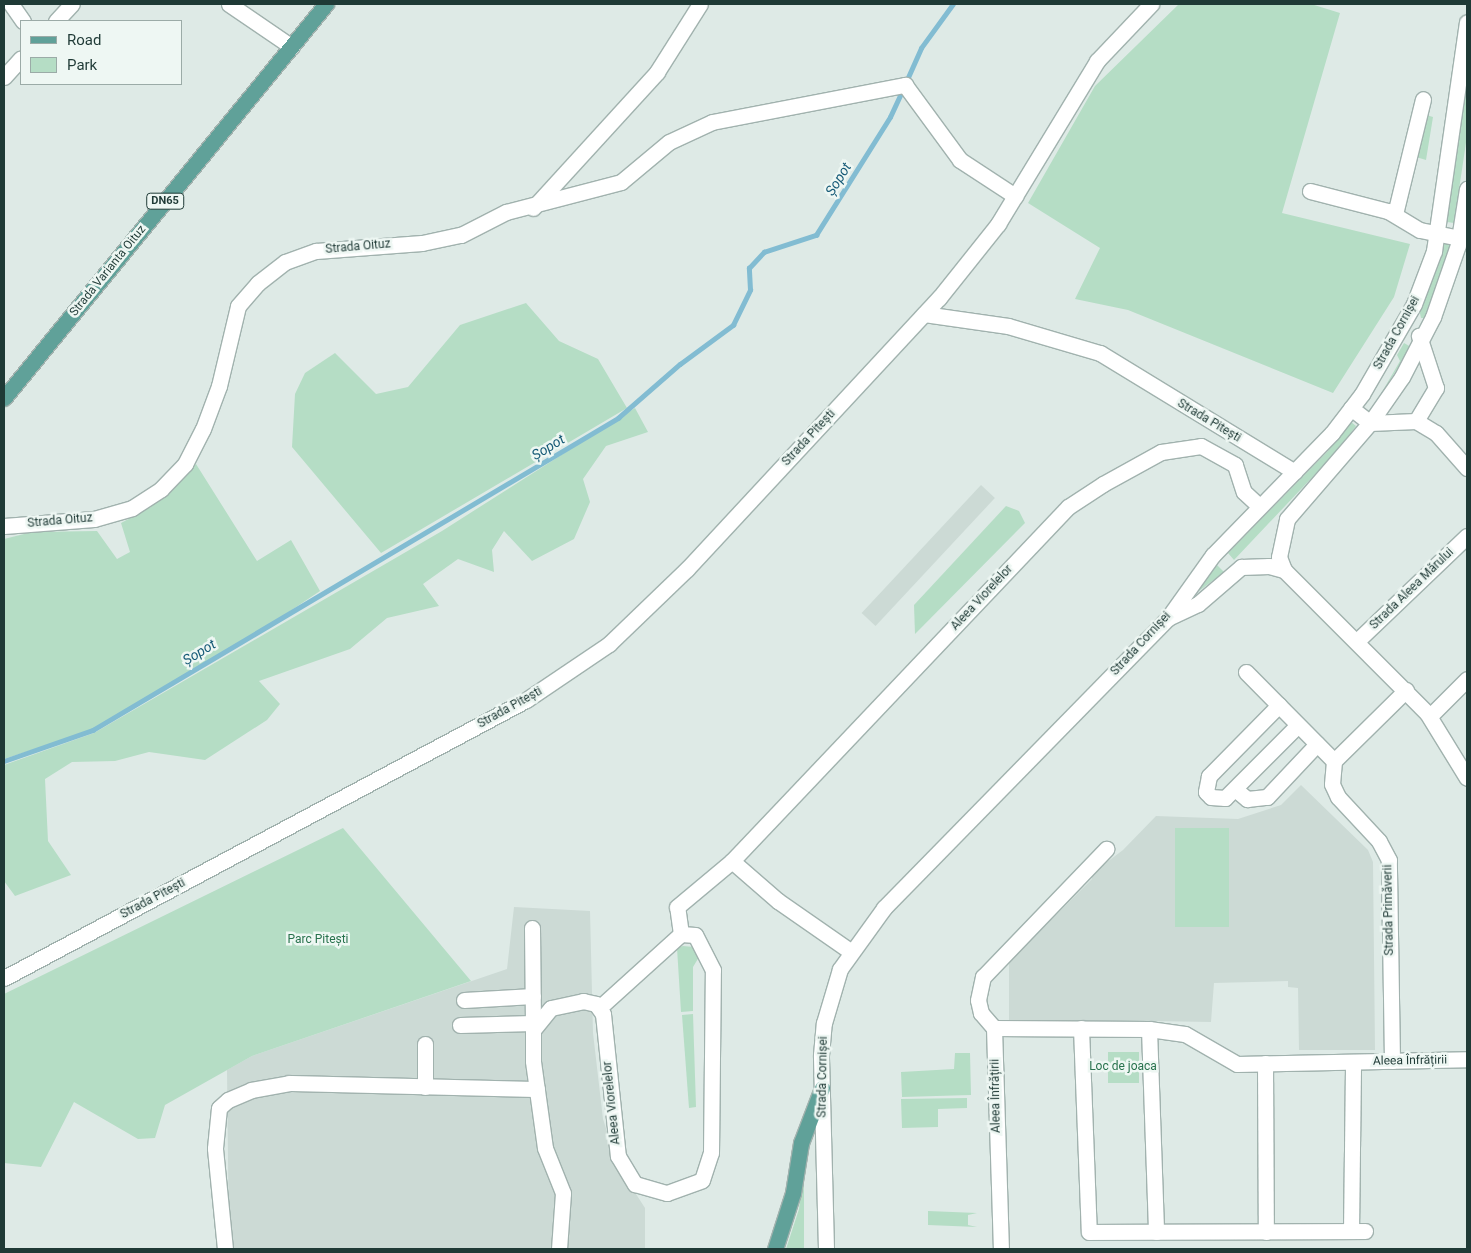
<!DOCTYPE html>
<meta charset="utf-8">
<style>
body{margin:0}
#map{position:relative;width:1471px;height:1253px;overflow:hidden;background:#deeae6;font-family:Roboto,sans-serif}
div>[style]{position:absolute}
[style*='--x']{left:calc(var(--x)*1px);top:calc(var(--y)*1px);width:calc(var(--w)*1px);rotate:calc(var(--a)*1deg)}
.built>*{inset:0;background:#ccdad5;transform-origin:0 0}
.green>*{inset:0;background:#b5ddc5;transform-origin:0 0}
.stream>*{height:4.5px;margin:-2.25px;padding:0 2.25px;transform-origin:2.25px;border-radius:2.25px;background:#82bcd2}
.roads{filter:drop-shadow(1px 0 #a1b2ae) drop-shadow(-1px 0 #a1b2ae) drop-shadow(0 1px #a1b2ae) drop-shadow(0 -1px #a1b2ae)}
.minor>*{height:15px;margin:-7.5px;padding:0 7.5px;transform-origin:7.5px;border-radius:7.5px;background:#fff}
.major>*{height:15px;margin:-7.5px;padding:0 7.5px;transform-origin:7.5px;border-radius:7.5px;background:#60a199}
span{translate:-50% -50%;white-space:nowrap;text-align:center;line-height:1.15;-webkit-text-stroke:5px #eef7f3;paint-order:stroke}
.shield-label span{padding:1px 4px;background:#eef7f3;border:1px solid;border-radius:4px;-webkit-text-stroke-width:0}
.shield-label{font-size:11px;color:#1f3a36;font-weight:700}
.street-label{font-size:12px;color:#1f3a36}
.park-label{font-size:12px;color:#28724d}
.water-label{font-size:14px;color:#175b77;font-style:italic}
.frame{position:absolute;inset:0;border:5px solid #1f3a36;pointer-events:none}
.legend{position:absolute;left:20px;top:20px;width:162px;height:65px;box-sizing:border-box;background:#eef7f3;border:1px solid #9baba7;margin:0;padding:6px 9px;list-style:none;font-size:15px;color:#1f3a36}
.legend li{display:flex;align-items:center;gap:10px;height:25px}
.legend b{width:25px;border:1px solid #9baba7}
</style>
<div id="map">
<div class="built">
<div style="left:981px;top:485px;width:19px;height:175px;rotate:43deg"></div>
<div style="clip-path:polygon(1301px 785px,1368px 850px,1373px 862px,1375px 1050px,1299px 1050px,1298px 988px,1288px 987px,1288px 981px,1214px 983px,1211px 1022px,1152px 1021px,1152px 1026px,1009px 1022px,1009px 962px,1092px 879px,1091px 874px,1123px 850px,1156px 816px,1238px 819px,1281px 805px)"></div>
<div style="clip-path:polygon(514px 907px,590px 911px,593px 1033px,603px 1119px,618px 1166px,645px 1208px,645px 1249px,229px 1249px,227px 1070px,252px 1056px,507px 969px)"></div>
</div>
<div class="green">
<div style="clip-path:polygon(1179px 4px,1311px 4px,1340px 13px,1282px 213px,1410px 244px,1394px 297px,1333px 393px,1128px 310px,1075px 299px,1100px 248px,1028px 203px,1095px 86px)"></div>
<div style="clip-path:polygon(1467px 82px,1467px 136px,1454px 223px,1447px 222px)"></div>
<div style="clip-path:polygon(1426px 115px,1433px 117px,1426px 160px,1416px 157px)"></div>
<div style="clip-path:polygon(1443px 240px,1452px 242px,1425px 318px,1421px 318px,1419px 309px,1438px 267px)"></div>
<div style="clip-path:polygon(526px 303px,559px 341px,598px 359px,627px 408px,381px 553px,292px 447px,295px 394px,305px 373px,335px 353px,376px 394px,408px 387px,460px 325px)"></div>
<div style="clip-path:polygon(1404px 343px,1411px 347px,1375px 404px,1400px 361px,1397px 355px)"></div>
<div style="clip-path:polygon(635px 408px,648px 432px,606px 446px,583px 479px,590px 502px,574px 539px,532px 561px,504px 531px,492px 550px,494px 572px,458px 559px,423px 584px,439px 606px,387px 618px,350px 649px,259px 681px,280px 704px,267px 720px,205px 760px,149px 752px,115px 761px,72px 762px,45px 779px,48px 841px,71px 875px,15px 896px,4px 881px,4px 765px,94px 733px,442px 531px)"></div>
<div style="clip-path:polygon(1350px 421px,1356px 426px,1338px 450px,1234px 560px,1228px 553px,1328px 451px)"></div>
<div style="clip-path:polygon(196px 464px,257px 561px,291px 540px,320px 591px,247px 640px,93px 730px,4px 759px,4px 539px,32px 532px,97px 531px,117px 559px,130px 552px,121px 523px,151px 507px)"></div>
<div style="clip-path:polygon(1006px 506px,1019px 511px,1025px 523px,915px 634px,914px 605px)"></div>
<div style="clip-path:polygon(1217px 565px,1224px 572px,1199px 591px,1199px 583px)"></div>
<div style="clip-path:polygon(343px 828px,471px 981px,252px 1056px,165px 1105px,155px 1138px,138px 1139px,74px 1102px,41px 1167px,4px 1163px,4px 994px)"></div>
<div style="left:1175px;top:828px;width:54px;height:99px"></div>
<div style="clip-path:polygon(683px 946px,694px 947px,699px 957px,693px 967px,693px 1011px,681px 1012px,677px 948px)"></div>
<div style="clip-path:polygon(693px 1014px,696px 1107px,689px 1108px,682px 1015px)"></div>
<div style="left:1108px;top:1052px;width:31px;height:31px"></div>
<div style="clip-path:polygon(955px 1053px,970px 1053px,971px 1095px,902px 1097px,901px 1072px,954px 1069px)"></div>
<div style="clip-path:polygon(967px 1098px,967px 1108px,938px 1109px,938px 1127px,902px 1128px,901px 1099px)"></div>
<div style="clip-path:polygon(804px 1162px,804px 1249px,786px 1249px,799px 1209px)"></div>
<div style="clip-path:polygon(928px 1211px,977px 1213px,968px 1215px,968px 1225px,977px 1227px,928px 1225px)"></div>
</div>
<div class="stream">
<div style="--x:906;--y:82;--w:37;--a:-66"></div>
<div style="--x:921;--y:48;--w:54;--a:-54"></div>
<div style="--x:4;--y:761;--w:94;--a:-19.2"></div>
<div style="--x:93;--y:730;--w:611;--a:-30.72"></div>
<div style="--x:618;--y:418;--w:82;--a:-41.1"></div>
<div style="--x:680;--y:364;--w:66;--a:-36.3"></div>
<div style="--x:733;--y:325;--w:39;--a:-64"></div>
<div style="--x:750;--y:290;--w:22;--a:-93"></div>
<div style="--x:749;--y:268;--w:22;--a:-47"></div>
<div style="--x:764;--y:252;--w:55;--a:-18.1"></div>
<div style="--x:816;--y:235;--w:139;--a:-57.9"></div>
<div style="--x:890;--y:117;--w:31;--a:-65"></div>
</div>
<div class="roads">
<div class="minor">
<div style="--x:11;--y:4;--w:21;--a:55"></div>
<div style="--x:229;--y:4;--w:76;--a:34.3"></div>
<div style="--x:56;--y:21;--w:23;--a:-47"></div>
<div style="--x:4;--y:77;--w:25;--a:-48"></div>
<div style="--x:1310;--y:191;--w:81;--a:14.4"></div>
<div style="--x:1388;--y:211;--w:37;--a:31"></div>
<div style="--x:1420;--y:230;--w:41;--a:11.3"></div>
<div style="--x:533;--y:208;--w:184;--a:-47.6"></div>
<div style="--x:657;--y:72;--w:80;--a:-57.7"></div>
<div style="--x:1395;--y:214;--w:118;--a:-76.3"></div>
<div style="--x:924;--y:314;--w:85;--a:8.1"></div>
<div style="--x:1008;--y:326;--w:96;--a:16.4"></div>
<div style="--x:1100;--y:353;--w:228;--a:31.4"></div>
<div style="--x:1351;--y:408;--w:24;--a:38"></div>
<div style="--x:1370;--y:423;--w:46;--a:-2.5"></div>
<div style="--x:1416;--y:421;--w:39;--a:-59"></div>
<div style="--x:1436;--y:388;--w:55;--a:-108.1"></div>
<div style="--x:1416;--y:421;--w:23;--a:31"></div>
<div style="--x:1436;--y:433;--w:47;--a:48.5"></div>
<div style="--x:4;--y:526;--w:90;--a:-4.4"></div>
<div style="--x:94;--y:519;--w:40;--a:-16"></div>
<div style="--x:132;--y:508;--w:35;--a:-33"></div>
<div style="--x:161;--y:489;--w:35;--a:-46"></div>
<div style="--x:185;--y:464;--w:39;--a:-63"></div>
<div style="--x:203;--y:429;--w:46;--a:-69.6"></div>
<div style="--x:219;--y:386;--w:82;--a:-76.6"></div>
<div style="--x:238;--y:306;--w:30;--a:-49"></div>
<div style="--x:258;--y:283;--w:34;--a:-38"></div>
<div style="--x:285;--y:262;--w:33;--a:-20"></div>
<div style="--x:316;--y:251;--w:106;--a:-4.3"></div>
<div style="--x:422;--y:243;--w:40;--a:-12"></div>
<div style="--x:461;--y:235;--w:51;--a:-27.1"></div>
<div style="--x:506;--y:212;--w:119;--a:-14.6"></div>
<div style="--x:621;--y:182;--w:62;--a:-39.8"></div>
<div style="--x:669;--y:142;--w:47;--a:-24.9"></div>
<div style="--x:712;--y:122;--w:197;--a:-10.9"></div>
<div style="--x:905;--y:85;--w:93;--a:53.7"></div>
<div style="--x:960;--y:160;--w:66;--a:33.2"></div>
<div style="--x:1284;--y:570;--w:14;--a:-111"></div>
<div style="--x:1279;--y:557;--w:39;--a:-78"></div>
<div style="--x:1287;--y:519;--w:127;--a:-49.2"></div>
<div style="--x:1370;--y:423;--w:56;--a:-55.2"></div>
<div style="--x:1402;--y:377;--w:68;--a:-62.7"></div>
<div style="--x:1433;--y:317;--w:76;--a:-70.9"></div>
<div style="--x:1458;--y:245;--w:57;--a:-80.9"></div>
<div style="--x:1168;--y:618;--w:33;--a:-25"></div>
<div style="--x:1198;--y:604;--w:57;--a:-40.7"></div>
<div style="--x:1241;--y:567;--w:28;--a:-2"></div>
<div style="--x:1269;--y:566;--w:16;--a:15"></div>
<div style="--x:1284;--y:570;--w:202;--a:45"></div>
<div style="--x:1427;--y:713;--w:76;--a:58.4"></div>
<div style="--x:1357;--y:641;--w:152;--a:-43.7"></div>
<div style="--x:1246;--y:672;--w:125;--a:45.3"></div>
<div style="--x:1279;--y:705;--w:100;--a:134.6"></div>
<div style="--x:1209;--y:776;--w:16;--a:101"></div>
<div style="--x:1206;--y:792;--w:7;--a:45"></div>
<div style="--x:1211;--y:797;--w:14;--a:4"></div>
<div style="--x:1225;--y:798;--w:103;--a:-45"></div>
<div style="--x:1430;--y:716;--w:52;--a:-45"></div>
<div style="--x:1235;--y:789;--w:16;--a:40"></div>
<div style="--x:1247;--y:799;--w:20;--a:-6"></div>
<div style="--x:1267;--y:797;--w:73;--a:-46.7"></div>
<div style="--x:532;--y:928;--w:102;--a:89.4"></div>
<div style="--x:850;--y:951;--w:88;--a:-145.2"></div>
<div style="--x:778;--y:901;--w:61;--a:-139"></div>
<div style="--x:732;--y:861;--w:488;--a:-46.5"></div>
<div style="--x:1068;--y:507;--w:42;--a:-33.3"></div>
<div style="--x:1103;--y:484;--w:66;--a:-28.9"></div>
<div style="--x:1161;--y:452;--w:40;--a:-8.5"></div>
<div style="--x:1201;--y:446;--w:39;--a:29"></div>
<div style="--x:1235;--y:465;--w:28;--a:72"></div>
<div style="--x:1244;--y:492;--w:21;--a:43"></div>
<div style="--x:4;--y:978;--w:591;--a:-28.04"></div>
<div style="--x:526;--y:700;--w:100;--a:-34"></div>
<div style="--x:609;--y:644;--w:108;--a:-43.9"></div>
<div style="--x:687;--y:569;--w:370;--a:-47.1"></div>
<div style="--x:939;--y:298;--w:95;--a:-51.4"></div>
<div style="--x:998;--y:224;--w:191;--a:-58.7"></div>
<div style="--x:1097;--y:61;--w:79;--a:-46.5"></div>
<div style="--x:464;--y:1000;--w:69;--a:-3.3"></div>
<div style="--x:599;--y:1008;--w:110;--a:-42.1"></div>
<div style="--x:460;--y:1025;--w:73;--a:-1.6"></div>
<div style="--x:994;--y:1028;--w:155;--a:0.4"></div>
<div style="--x:1149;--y:1029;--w:36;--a:8"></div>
<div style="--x:1185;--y:1034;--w:60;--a:30"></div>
<div style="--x:1237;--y:1064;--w:230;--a:-1.2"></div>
<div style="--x:994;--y:1028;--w:20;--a:-131"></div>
<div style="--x:981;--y:1013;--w:13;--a:-103"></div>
<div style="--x:978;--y:1000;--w:24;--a:-78"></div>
<div style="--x:983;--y:977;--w:178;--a:-46.1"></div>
<div style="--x:994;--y:1028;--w:221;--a:88.2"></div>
<div style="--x:1081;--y:1028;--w:204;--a:87.8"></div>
<div style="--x:1089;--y:1232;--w:276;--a:-0.2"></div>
<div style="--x:1149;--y:1029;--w:203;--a:88"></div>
<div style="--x:425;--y:1044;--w:43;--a:90"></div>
<div style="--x:1392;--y:1061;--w:201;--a:-90.9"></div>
<div style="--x:1389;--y:860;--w:21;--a:-118"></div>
<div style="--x:1379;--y:841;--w:60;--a:-133"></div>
<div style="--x:1338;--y:797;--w:14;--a:-115"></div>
<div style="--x:1332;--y:784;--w:23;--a:-85"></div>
<div style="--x:1334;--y:761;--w:101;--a:-44.6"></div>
<div style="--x:1265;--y:1063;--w:169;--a:89.7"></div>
<div style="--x:1351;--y:1231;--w:169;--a:-89.3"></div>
<div style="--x:225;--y:1249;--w:101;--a:-95.7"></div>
<div style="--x:215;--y:1148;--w:40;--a:-84.3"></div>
<div style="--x:219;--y:1108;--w:12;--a:-42"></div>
<div style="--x:228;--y:1100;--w:25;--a:-23"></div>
<div style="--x:251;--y:1090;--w:39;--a:-10"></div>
<div style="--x:289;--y:1083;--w:248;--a:1.4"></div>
<div style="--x:559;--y:1249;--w:56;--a:-85.9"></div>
<div style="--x:563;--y:1193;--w:48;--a:-111.8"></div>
<div style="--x:545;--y:1148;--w:88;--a:-97.9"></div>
<div style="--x:533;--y:1061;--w:31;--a:-90"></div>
<div style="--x:533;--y:1030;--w:28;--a:-51"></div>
<div style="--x:551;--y:1008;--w:33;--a:-12"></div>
<div style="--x:583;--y:1001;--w:13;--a:13"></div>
<div style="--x:596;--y:1004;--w:12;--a:55"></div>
<div style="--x:603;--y:1014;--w:143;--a:84"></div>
<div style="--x:618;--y:1156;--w:33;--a:59"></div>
<div style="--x:635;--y:1184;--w:33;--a:16"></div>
<div style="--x:667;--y:1193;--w:37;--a:-20"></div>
<div style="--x:702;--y:1180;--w:28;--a:-72"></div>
<div style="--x:711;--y:1153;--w:183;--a:-89.4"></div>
<div style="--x:713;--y:970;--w:39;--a:-117"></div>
<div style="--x:695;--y:935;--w:14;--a:-176"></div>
<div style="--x:681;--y:934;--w:27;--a:-98"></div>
<div style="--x:677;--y:907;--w:72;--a:-39.9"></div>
<div style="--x:826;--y:1249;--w:194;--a:-91.5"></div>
<div style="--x:821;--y:1055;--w:32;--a:-85"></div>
<div style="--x:824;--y:1023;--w:56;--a:-73.5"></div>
<div style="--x:840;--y:969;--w:75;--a:-54.2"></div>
<div style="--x:884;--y:908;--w:406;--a:-45.6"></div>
<div style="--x:1168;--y:618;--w:77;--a:-54.5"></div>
<div style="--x:1213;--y:555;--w:170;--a:-45.7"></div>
<div style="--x:1332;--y:433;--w:49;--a:-52.4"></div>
<div style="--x:1362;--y:394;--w:104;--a:-60"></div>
<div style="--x:1414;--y:304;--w:57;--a:-69.3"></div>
<div style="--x:1434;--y:251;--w:231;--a:-81.8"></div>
</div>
<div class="major">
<div style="--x:4;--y:398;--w:509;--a:-50.74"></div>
<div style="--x:775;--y:1249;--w:59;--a:-72.2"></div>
<div style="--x:793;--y:1193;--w:51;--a:-80.9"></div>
<div style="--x:801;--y:1143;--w:59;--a:-69.1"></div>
</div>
</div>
<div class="shield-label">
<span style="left:165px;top:201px">DN65</span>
</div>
<div class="street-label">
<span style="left:358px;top:247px;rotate:-5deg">Strada Oituz</span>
<span style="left:108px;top:271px;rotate:-51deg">Strada Varianta Oituz</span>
<span style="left:1397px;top:333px;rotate:-61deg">Strada Cornișei</span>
<span style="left:1209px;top:421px;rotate:31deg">Strada Pitești</span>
<span style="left:809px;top:438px;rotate:-47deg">Strada Pitești</span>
<span style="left:60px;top:521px;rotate:-5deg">Strada Oituz</span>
<span style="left:1412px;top:589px;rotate:-44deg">Strada Aleea Mărului</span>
<span style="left:982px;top:598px;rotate:-47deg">Aleea Viorelelor</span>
<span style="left:1141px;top:644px;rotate:-47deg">Strada Cornișei</span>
<span style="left:510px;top:708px;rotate:-29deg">Strada Pitești</span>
<span style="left:153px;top:899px;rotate:-28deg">Strada Pitești</span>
<span style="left:1389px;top:910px;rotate:-91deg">Strada Primăverii</span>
<span style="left:1410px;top:1061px;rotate:-1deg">Aleea Înfrățirii</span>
<span style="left:823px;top:1077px;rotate:-89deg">Strada Cornișei</span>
<span style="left:996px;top:1096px;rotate:-91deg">Aleea Înfrățirii</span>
<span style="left:612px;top:1103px;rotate:-96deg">Aleea Viorelelor</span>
</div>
<div class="park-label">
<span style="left:318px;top:940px">Parc Pitești</span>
<span style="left:1123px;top:1067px">Loc de joaca</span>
</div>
<div class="water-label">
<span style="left:838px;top:179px;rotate:-58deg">Șopot</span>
<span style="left:548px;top:447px;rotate:-31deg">Șopot</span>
<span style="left:199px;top:652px;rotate:-31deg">Șopot</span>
</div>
<div class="frame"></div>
<ul class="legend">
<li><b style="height:6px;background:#60a199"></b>Road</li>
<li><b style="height:14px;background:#b5ddc5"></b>Park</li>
</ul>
</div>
